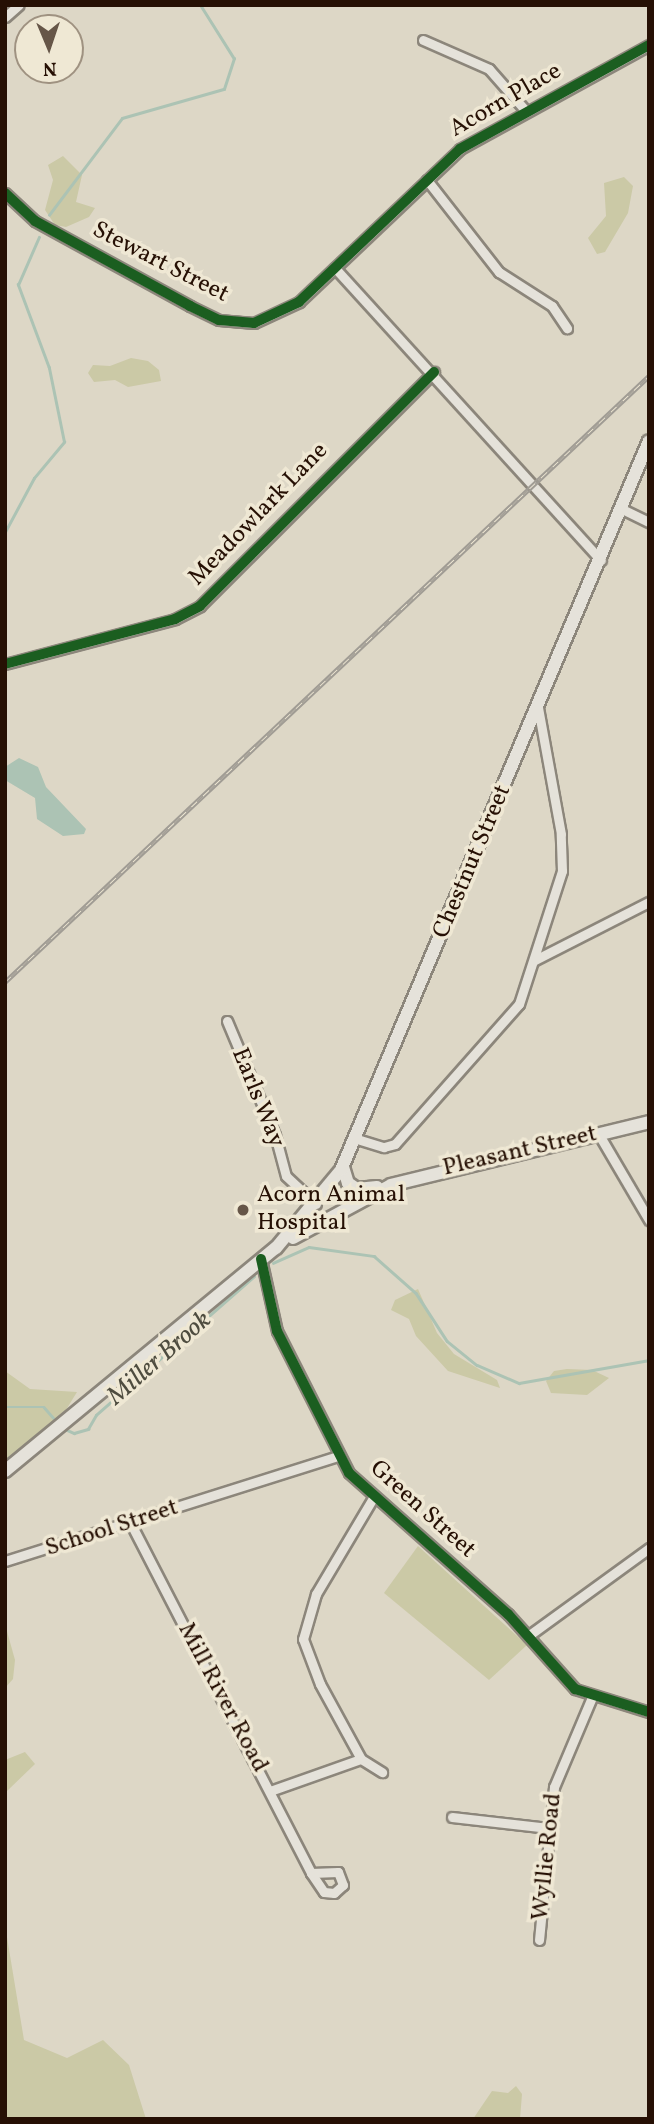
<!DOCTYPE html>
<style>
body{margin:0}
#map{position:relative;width:654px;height:2124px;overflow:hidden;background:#ddd7c6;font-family:Vollkorn,serif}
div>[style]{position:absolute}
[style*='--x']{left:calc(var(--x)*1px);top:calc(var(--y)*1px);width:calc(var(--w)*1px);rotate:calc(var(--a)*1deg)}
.green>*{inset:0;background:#cbc9a6}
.water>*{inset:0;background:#acc3b4}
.stream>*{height:2.5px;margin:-1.25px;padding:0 1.25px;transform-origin:1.25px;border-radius:1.25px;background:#acc3b4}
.roads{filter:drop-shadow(2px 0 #8c867b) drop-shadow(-2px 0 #8c867b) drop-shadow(0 2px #8c867b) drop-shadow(0 -2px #8c867b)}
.street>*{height:9px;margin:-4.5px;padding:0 4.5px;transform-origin:4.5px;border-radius:4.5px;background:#e5e2da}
.secondary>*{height:12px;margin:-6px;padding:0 6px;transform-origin:6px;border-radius:6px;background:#e5e2da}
.rail>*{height:5px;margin-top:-2.5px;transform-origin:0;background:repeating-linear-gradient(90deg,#efe8d4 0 8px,#a09c94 0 16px);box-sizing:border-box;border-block:2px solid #a09c94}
.cycleway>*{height:10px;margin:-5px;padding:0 5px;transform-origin:5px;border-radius:5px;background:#1b5e20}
.dots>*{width:19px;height:19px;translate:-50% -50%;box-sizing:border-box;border:4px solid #efe8d4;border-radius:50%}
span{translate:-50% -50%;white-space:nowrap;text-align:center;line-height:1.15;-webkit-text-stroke:7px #efe8d4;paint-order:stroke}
.street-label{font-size:24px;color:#261004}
.poi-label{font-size:24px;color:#261004}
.left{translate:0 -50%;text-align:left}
.water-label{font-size:26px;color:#4e4c3f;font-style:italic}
.frame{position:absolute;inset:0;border:7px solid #261004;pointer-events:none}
.north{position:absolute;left:14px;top:14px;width:70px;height:70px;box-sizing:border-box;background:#efe8d4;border:2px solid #9f9281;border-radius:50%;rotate:178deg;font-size:19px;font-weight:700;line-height:28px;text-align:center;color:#261004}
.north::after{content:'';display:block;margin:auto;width:24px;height:32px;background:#665648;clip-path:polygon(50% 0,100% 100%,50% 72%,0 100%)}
</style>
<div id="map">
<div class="green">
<div style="clip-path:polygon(63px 156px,82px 175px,76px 202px,95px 208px,89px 217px,66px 227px,55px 225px,45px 210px,53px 180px,48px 165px)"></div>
<div style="clip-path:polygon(624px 177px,633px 186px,628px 213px,605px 252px,597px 254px,588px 238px,606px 216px,604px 183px)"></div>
<div style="clip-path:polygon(131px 358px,148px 361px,159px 370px,161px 381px,128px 387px,115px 380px,94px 382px,88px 373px,93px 365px,110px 366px)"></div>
<div style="clip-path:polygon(418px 1289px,437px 1333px,454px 1354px,497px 1380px,500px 1388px,448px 1371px,416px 1336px,409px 1319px,391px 1310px,395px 1300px)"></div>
<div style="clip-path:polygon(567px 1369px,592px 1370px,609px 1378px,587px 1395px,551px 1393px,546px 1381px,554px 1371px)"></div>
<div style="clip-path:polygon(5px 1371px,30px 1389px,77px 1392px,61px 1418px,5px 1464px)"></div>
<div style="clip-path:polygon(418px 1546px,527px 1645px,489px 1680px,384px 1593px)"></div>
<div style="clip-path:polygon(5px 1624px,15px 1660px,13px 1679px,5px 1688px)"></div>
<div style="clip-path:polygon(25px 1752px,35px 1764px,6px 1792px,5px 1760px)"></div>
<div style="clip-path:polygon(5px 1925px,24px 2040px,67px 2058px,103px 2040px,129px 2065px,146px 2119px,5px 2119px)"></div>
<div style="clip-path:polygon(516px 2086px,522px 2094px,520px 2119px,473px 2119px,492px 2091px,508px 2093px)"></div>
</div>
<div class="water">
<div style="clip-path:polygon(19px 758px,38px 767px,46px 787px,86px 829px,84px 834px,63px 836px,37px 819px,35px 798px,5px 780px,5px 767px)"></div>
</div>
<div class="stream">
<div style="--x:49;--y:215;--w:121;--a:-53"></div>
<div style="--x:122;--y:118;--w:106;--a:-15.9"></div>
<div style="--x:224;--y:89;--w:32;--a:-72"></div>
<div style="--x:234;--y:59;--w:64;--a:-122.2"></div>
<div style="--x:5;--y:532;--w:61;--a:-61.8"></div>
<div style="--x:34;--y:478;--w:47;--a:-50.2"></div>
<div style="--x:64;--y:442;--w:76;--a:-101.5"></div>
<div style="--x:49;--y:368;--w:89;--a:-110.5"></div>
<div style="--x:18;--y:285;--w:52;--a:-66.4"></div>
<div style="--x:273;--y:1263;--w:39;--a:-24"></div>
<div style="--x:309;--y:1247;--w:66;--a:7.9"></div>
<div style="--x:374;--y:1256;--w:56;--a:41.4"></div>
<div style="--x:416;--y:1293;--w:57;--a:57.1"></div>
<div style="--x:447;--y:1341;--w:38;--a:39"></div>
<div style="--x:477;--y:1365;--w:46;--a:23.2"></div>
<div style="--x:519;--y:1383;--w:132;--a:-10"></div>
<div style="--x:5;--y:1407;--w:39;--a:0"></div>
<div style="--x:44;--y:1407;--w:18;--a:49"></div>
<div style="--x:67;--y:1430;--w:8;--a:23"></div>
<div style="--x:74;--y:1433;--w:15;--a:-16"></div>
<div style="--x:88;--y:1429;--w:16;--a:-60"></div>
<div style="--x:96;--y:1415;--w:210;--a:-41.3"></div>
</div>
<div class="roads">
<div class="street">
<div style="--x:5;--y:17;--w:18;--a:-41"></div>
<div style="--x:423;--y:40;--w:72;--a:23.7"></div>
<div style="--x:489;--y:69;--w:55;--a:48.7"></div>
<div style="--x:427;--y:180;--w:117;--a:52"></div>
<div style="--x:499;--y:272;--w:63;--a:32.7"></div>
<div style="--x:552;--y:306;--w:27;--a:56"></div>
<div style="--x:5;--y:193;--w:41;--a:43"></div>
<div style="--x:35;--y:221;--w:177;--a:28.7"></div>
<div style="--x:190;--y:306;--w:32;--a:26"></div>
<div style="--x:219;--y:320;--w:35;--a:5"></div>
<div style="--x:254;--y:323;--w:50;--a:-25"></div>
<div style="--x:299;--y:302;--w:222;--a:-43.5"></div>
<div style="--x:460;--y:149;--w:216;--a:-28.8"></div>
<div style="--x:335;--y:268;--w:395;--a:47.7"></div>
<div style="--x:622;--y:509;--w:30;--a:26"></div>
<div style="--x:5;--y:664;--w:176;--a:-14.8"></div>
<div style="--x:175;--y:619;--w:28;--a:-27"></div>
<div style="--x:200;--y:606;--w:331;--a:-45"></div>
<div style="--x:535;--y:960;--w:128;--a:-27"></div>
<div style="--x:227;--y:1021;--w:124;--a:67.2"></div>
<div style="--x:275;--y:1135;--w:42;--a:75"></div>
<div style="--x:286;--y:1176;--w:41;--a:43"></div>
<div style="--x:598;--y:1133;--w:101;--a:59.6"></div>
<div style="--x:357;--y:1139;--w:28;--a:17"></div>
<div style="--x:384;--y:1147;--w:11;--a:-15"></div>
<div style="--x:395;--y:1144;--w:187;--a:-48.5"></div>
<div style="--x:519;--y:1004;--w:140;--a:-72.1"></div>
<div style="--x:562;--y:871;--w:37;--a:-92"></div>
<div style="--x:561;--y:834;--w:129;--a:-100.3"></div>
<div style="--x:261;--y:1259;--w:74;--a:77.5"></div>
<div style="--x:277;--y:1331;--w:159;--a:63.1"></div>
<div style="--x:349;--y:1473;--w:213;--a:41.6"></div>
<div style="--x:508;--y:1614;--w:101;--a:48.2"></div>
<div style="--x:575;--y:1689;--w:77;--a:17.3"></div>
<div style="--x:373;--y:1498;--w:112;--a:120.7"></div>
<div style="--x:316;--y:1594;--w:47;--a:106.1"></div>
<div style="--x:303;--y:1639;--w:48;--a:69.3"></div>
<div style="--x:320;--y:1684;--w:85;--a:61.3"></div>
<div style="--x:361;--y:1759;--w:25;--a:32"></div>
<div style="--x:131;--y:1524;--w:393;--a:62.7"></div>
<div style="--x:311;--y:1873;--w:23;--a:56"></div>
<div style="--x:324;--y:1892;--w:10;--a:6"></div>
<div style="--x:334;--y:1893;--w:12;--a:-42"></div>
<div style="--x:343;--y:1885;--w:14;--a:-111"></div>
<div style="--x:338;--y:1872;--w:27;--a:178"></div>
<div style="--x:5;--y:1561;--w:349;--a:-17.5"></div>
<div style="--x:528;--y:1636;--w:150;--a:-36"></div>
<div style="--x:270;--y:1791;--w:96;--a:-19.4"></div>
<div style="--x:452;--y:1817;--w:97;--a:6.5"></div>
<div style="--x:539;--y:1940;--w:154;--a:-84.4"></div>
<div style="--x:554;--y:1787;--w:98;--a:-67.1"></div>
</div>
<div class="secondary">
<div style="--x:343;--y:1167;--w:17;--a:73"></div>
<div style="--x:348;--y:1183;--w:11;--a:34"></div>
<div style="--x:357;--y:1189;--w:20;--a:-6"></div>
<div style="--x:293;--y:1238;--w:111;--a:-28.4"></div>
<div style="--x:391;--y:1185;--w:266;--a:-13.7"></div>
<div style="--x:5;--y:1471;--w:351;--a:-39.5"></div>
<div style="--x:276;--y:1248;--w:102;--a:-50.2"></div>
<div style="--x:341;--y:1170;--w:791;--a:-67.1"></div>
</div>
</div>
<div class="rail">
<div style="--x:5;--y:982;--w:884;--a:-43.26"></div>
</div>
<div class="cycleway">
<div style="--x:5;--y:193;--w:41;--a:43"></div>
<div style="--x:35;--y:221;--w:177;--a:28.7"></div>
<div style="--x:190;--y:306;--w:32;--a:26"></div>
<div style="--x:219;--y:320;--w:35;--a:5"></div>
<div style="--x:254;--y:323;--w:50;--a:-25"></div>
<div style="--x:299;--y:302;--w:222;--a:-43.5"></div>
<div style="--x:460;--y:149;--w:216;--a:-28.8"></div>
<div style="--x:5;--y:664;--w:176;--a:-14.8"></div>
<div style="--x:175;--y:619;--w:28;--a:-27"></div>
<div style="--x:200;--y:606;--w:331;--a:-45"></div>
<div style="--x:261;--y:1259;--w:74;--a:77.5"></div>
<div style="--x:277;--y:1331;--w:159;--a:63.1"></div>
<div style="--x:349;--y:1473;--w:213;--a:41.6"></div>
<div style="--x:508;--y:1614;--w:101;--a:48.2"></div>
<div style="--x:575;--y:1689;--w:77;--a:17.3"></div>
</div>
<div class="dots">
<div style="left:243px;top:1210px;background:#665648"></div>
</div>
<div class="street-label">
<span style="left:506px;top:101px;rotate:-30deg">Acorn Place</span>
<span style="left:160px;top:263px;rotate:27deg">Stewart Street</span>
<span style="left:259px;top:515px;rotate:-46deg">Meadowlark Lane</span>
<span style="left:473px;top:862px;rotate:-67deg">Chestnut Street</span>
<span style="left:257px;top:1098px;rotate:68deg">Earls Way</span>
<span style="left:520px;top:1152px;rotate:-13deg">Pleasant Street</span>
<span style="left:422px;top:1510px;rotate:42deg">Green Street</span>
<span style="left:112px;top:1529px;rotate:-18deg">School Street</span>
<span style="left:222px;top:1698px;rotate:62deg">Mill River Road</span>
<span style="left:548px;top:1857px;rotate:-84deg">Wyllie Road</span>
</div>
<div class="poi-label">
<span class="left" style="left:257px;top:1210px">Acorn Animal<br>Hospital</span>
</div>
<div class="water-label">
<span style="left:160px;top:1359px;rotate:-41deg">Miller Brook</span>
</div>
<div class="frame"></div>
<div class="north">N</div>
</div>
